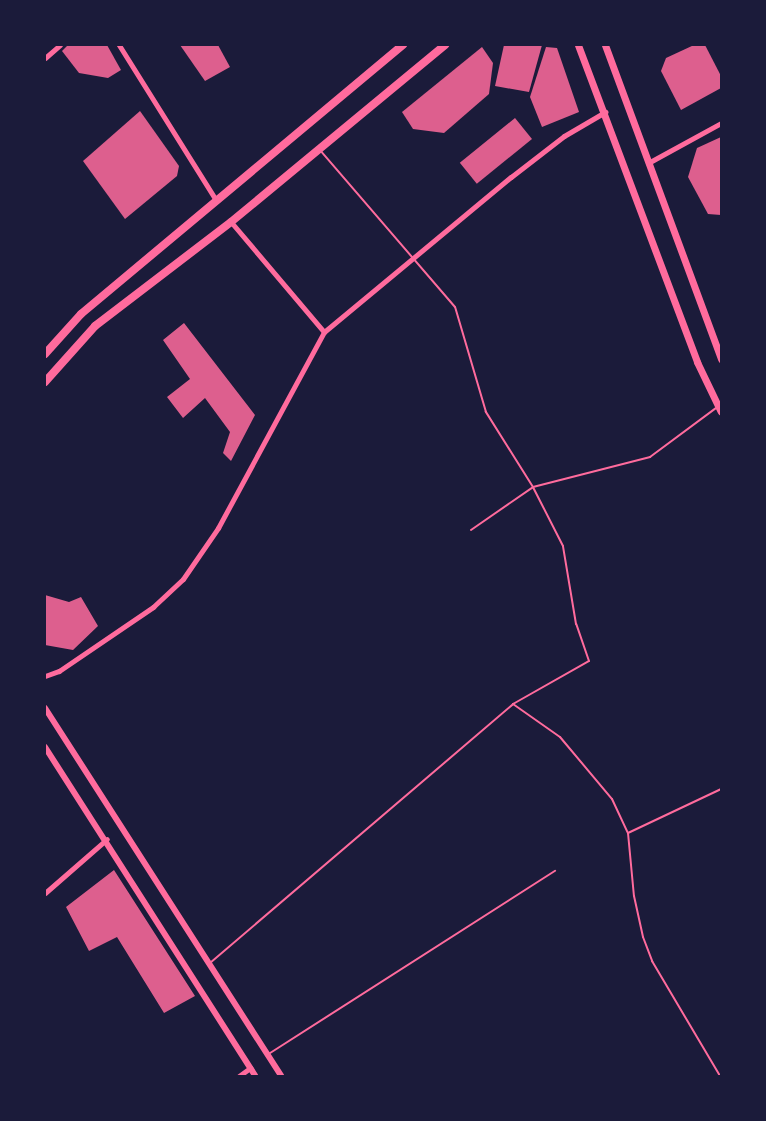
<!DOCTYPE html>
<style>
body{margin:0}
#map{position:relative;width:766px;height:1121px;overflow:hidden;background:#1b1b3a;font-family:Commissioner,sans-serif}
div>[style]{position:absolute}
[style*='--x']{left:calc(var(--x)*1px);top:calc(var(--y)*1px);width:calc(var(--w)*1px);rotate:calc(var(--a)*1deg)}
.building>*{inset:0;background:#dd5f8e;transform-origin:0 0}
.service>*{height:2px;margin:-1px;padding:0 1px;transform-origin:1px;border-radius:1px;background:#ff6b9d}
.tertiary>*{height:5px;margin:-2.5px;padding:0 2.5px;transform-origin:2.5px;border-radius:2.5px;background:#ff6b9d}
.secondary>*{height:6px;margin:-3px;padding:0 3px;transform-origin:3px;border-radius:3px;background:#ff6b9d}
.primary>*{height:7px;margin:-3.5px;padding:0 3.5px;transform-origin:3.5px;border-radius:3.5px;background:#ff6b9d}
.trunk>*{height:8px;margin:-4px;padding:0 4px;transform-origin:4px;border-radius:4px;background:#ff6b9d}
span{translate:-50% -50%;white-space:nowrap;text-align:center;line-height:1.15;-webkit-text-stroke:6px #1b1b3a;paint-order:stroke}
.frame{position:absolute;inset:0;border:46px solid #1b1b3a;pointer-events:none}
</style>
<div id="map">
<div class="building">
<div style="clip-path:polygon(68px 45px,107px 45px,121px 70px,108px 78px,79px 73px,62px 51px)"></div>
<div style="clip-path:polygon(180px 45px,218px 45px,230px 67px,205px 81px)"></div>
<div style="clip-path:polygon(504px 45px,542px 45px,529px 92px,495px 86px)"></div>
<div style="clip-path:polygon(694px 45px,705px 45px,721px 76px,721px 88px,681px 110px,661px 71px,666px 58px)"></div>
<div style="clip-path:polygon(482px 47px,493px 63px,489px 94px,444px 133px,413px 129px,402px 112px)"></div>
<div style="clip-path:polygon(546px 47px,557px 48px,579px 112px,542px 127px,530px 97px)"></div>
<div style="clip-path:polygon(140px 111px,179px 166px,177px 176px,125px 219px,83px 161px)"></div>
<div style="left:515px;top:118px;width:27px;height:71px;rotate:51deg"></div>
<div style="clip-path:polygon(721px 137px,721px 215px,708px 214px,688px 177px,697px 148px)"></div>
<div style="clip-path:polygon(184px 323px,255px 415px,231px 461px,223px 453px,230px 432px,205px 398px,183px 418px,167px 397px,190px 379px,163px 340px)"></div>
<div style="clip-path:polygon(45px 595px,69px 602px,81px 597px,98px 626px,73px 650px,45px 645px)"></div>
<div style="clip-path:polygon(114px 870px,195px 996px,164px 1013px,117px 937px,89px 951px,66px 907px)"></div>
</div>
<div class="service">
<div style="--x:471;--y:530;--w:75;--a:-34.7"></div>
<div style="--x:533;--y:487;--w:121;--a:-14.4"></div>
<div style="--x:650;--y:457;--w:82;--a:-36.6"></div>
<div style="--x:513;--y:704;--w:57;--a:35.1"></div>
<div style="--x:560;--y:737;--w:81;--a:50"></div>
<div style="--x:612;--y:799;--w:38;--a:65"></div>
<div style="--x:628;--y:833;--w:63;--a:84.6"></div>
<div style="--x:634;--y:896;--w:42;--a:77.6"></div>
<div style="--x:643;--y:937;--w:26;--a:69"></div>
<div style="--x:652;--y:961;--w:134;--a:59.4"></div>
<div style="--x:628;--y:833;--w:103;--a:-25.3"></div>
<div style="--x:210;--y:963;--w:399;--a:-40.5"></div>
<div style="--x:513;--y:704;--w:87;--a:-29.5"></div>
<div style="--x:589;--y:661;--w:39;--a:-109"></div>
<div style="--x:576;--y:624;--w:79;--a:-99.5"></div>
<div style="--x:563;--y:546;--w:66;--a:-117"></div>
<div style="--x:533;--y:487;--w:89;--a:-122.1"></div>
<div style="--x:486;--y:412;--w:109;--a:-106.4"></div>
<div style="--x:455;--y:307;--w:206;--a:-130.7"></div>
<div style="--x:267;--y:1055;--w:342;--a:-32.6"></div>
</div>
<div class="tertiary">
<div style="--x:119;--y:45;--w:183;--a:58"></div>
<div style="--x:45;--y:58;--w:20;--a:-41"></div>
<div style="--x:648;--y:163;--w:83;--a:-28.7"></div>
<div style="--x:231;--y:222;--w:144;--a:49.8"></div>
<div style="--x:45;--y:676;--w:15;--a:-20"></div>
<div style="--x:59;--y:671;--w:114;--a:-34.2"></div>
<div style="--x:153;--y:607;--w:41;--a:-43"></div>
<div style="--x:183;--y:579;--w:62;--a:-55.5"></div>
<div style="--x:218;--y:528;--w:223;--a:-61.6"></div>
<div style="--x:324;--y:332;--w:243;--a:-39.7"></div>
<div style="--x:511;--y:177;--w:67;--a:-37.7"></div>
<div style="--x:564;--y:136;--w:48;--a:-30.3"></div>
<div style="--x:45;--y:893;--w:82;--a:-41.1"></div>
<div style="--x:239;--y:1076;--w:14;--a:-36"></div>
</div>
<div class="secondary">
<div style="--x:45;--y:708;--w:437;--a:57.3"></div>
<div style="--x:45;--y:747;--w:390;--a:57.4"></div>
</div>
<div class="primary">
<div style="--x:578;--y:45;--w:339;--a:69.4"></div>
<div style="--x:697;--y:362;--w:55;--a:64.4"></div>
<div style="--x:605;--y:45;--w:335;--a:69.7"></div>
</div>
<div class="trunk">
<div style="--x:45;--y:354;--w:54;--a:-48"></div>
<div style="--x:81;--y:314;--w:420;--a:-39.9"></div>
<div style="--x:45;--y:382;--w:75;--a:-48.2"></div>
<div style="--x:95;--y:326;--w:171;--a:-37.4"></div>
<div style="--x:231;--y:222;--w:278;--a:-39.6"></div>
</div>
<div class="frame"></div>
</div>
